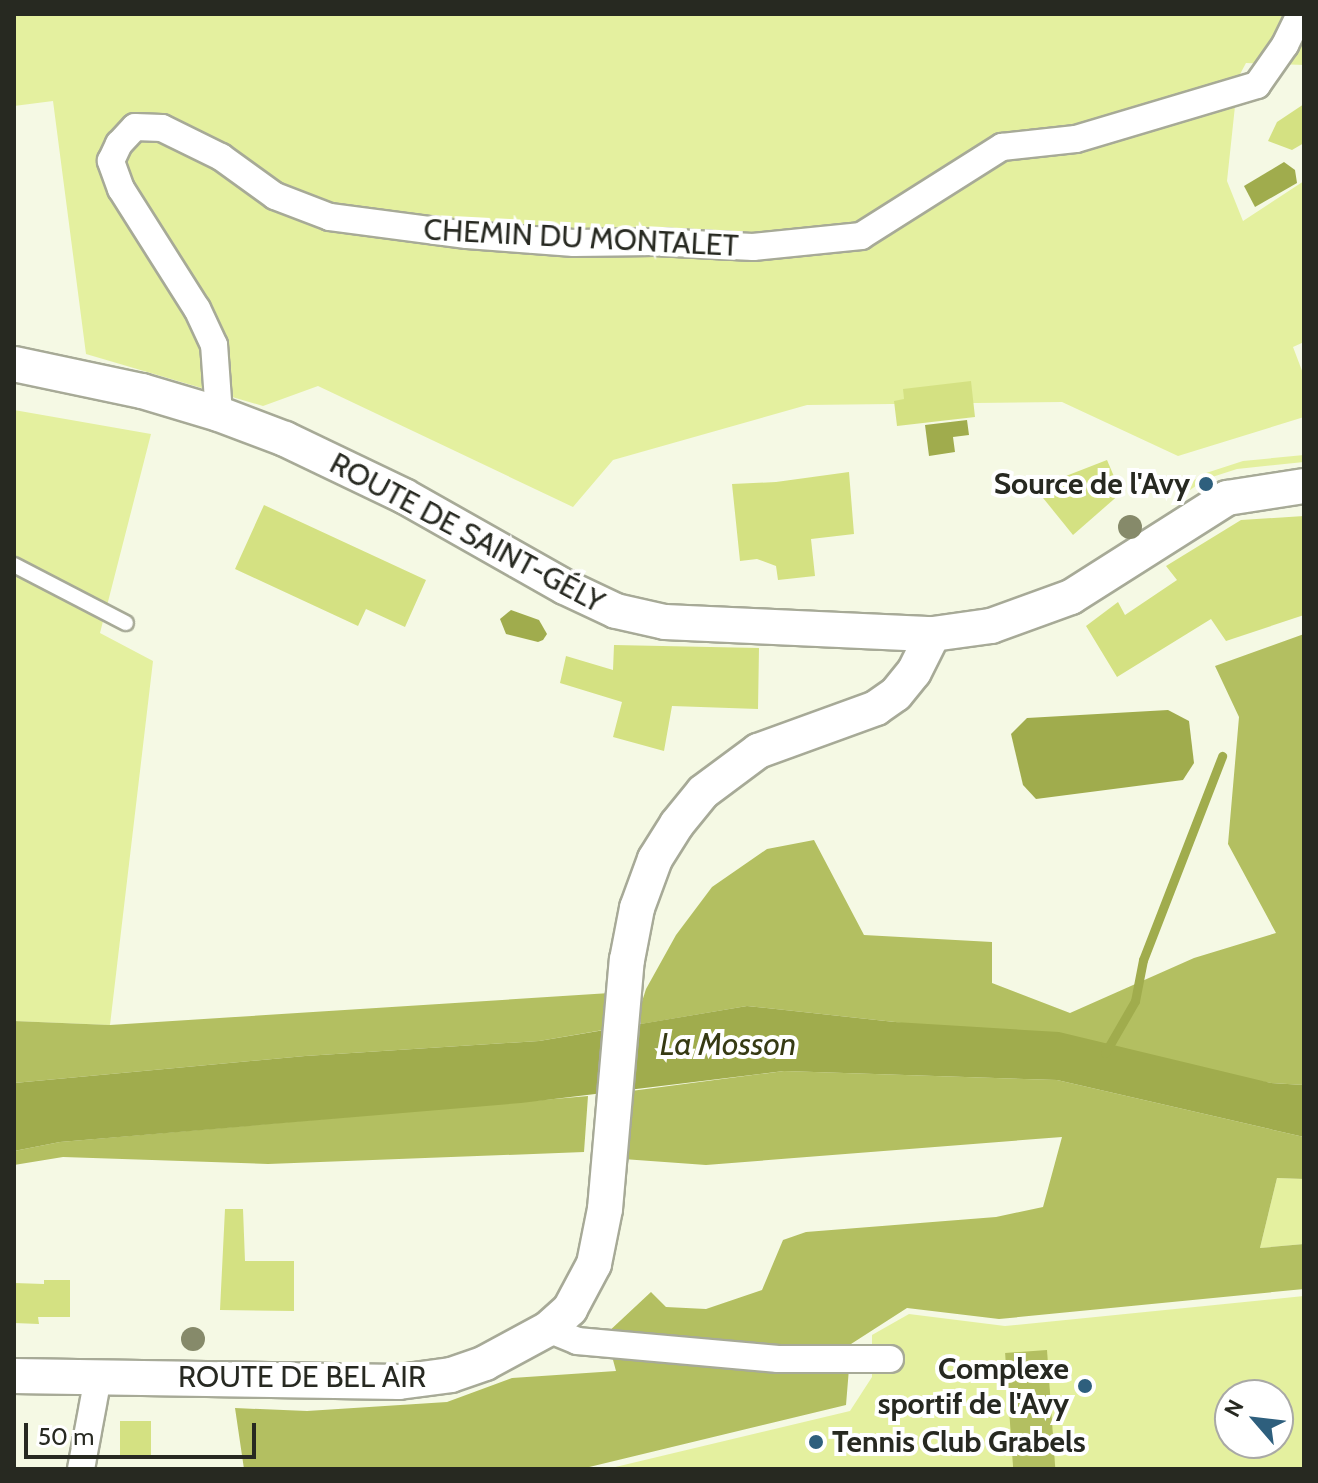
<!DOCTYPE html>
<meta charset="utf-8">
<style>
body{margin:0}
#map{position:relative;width:1318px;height:1483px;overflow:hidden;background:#f5f9e4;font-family:Cabin,sans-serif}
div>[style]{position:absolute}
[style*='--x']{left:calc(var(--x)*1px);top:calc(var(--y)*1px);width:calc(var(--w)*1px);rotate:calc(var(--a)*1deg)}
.green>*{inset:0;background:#e4f09f}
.forest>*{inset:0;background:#b3bf61;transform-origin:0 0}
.water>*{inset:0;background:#a0ac4d}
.stream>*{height:9px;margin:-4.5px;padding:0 4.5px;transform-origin:4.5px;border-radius:4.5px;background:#a0ac4d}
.building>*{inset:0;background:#d4e182;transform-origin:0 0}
.roads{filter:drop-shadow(2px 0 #a7aa97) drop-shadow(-2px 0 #a7aa97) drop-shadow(0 2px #a7aa97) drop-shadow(0 -2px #a7aa97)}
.service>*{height:14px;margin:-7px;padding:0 7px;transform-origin:7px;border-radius:7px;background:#fff}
.minor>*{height:26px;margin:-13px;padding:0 13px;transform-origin:13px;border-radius:13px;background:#fff}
.tertiary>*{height:34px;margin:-17px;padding:0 17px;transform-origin:17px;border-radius:17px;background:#fff}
.trees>*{width:24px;height:24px;margin:-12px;border-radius:50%;background:#868a6a}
.dots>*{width:22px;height:22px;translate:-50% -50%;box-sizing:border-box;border:4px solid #fff;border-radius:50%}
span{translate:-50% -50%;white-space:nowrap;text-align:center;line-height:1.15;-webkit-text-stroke:8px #fff;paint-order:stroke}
.street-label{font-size:30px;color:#272921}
.poi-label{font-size:30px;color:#272921;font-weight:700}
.right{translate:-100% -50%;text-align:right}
.left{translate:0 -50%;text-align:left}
.water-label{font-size:32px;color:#363a13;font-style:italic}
.frame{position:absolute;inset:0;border:16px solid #272921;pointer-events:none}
.north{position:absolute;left:1214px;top:1379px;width:80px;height:80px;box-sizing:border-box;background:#fff;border:2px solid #a9a9a6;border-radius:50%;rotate:298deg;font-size:22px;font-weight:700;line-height:32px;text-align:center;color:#272921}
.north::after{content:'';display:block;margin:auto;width:28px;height:36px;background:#2e5f7d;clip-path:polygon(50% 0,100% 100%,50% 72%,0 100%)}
.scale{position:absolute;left:24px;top:1423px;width:232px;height:36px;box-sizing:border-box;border:4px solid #272921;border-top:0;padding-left:10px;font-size:24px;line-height:28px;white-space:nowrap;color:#272921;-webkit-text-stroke:6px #fff;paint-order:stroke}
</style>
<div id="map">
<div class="green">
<div style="clip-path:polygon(14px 14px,1304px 14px,1304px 65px,1246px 63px,1238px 78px,1227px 181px,1243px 221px,1304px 181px,1304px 342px,1293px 347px,1304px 376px,1304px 417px,1178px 456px,1062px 402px,807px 405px,613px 460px,573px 507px,318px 386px,263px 406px,86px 354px,53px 101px,14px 106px)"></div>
<div style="clip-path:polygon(14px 410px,151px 434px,100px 633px,153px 661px,110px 1025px,14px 1021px)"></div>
<div style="clip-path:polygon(1304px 455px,1304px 462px,1237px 469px,1206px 479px,1190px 490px,1180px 490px,1203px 474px,1243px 461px)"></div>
<div style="clip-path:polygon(1277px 1178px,1304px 1179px,1304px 1244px,1260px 1248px)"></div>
<div style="clip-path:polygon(evenodd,1304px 1296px,1304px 1469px,607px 1469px,850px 1411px,872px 1377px,872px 1335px,909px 1314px,1005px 1326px,1304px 1296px,1230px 1395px,1278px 1395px,1278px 1443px,1230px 1443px,1230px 1395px)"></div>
</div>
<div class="forest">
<div style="clip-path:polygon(1304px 634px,1304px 1085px,1271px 1083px,895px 1022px,747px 1006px,641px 1024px,639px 1011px,646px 989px,676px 935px,712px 887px,767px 849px,814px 840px,864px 935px,992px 942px,992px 983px,1070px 1013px,1194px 958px,1276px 933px,1228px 844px,1239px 717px,1215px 666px)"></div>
<div style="clip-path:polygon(610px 993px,609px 1029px,539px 1041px,305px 1056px,14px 1083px,14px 1021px,110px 1025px)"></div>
<div style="clip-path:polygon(784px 1071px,1057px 1080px,1304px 1137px,1304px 1179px,1277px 1178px,1260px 1248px,1304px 1244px,1304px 1289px,999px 1319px,907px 1308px,851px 1344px,846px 1405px,581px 1469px,244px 1469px,235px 1408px,307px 1411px,447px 1402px,512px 1378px,616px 1371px,606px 1334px,651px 1292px,666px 1307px,706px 1309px,762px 1290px,783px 1240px,806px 1232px,996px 1217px,1043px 1207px,1062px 1137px,706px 1165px,623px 1159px,631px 1091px)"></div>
<div style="clip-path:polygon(588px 1096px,584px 1152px,268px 1164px,63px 1157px,14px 1165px,14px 1151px,60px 1142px)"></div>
<div style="left:1047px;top:1350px;width:119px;height:42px;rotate:86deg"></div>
</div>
<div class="water">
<div style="clip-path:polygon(1284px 162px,1295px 170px,1297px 183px,1255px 207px,1244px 186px)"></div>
<div style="clip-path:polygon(967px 420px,969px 435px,953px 437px,955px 452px,929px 456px,925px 425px)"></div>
<div style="clip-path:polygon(511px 610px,539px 620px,547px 634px,543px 640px,538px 642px,506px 634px,500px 619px)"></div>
<div style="clip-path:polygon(1168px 710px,1189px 721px,1194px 763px,1183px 780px,1036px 799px,1023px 785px,1011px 734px,1027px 718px)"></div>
<div style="clip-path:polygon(747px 1006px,895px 1022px,1059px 1032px,1271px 1083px,1304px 1085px,1304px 1137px,1057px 1080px,784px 1071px,521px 1103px,60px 1142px,14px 1151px,14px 1083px,305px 1056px,539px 1041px)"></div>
</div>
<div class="stream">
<div style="--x:1105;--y:1053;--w:60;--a:-60"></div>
<div style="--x:1135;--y:1001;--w:42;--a:-79"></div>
<div style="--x:1143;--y:960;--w:219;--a:-68.8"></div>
</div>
<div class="building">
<div style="clip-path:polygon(1304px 104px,1304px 143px,1292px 150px,1268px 141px,1277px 122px)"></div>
<div style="clip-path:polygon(971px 381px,975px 417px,897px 426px,894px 401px,904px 399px,903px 389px)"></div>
<div style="clip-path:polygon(1107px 460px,1121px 493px,1073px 535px,1035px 488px)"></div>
<div style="clip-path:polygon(849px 472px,854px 534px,811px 539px,815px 576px,778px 580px,776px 566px,757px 559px,740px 561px,732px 484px,776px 482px)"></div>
<div style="clip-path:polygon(264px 505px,426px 580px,405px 627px,366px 609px,358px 626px,235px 569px)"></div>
<div style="clip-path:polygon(1304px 516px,1304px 615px,1226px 641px,1211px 619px,1117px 677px,1086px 626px,1118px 602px,1125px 615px,1177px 580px,1166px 566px,1241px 520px)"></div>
<div style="clip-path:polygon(614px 645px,759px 648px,758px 709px,672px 706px,664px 751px,613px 737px,622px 702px,560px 683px,566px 656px,613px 670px)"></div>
<div style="clip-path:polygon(225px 1209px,243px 1209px,245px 1261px,294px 1261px,294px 1311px,220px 1310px)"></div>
<div style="clip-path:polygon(44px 1280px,70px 1280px,70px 1317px,38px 1317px,39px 1324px,14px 1323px,14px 1283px,44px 1284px)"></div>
<div style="left:151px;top:1421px;width:34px;height:31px;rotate:90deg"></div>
</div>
<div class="roads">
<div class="service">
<div style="--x:14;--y:565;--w:126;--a:27.4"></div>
</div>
<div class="minor">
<div style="--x:219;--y:414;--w:69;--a:-94.1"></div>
<div style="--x:214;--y:345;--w:40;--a:-115"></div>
<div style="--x:197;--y:309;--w:142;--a:-122.3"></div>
<div style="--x:121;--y:189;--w:30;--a:-110"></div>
<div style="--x:111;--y:161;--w:19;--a:-65"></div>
<div style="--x:119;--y:144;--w:23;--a:-47"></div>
<div style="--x:135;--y:127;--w:27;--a:2"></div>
<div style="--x:162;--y:128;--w:66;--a:26.2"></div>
<div style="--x:221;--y:157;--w:67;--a:35.8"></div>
<div style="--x:275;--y:196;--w:59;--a:20.9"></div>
<div style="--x:330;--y:217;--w:138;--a:7.5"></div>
<div style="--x:467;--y:235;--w:107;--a:4.3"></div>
<div style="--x:574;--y:243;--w:80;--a:-0.7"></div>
<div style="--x:654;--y:242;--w:99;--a:2.9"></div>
<div style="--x:753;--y:247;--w:109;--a:-5.8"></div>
<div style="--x:861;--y:236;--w:167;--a:-32.3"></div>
<div style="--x:1002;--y:147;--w:74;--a:-6.2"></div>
<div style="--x:1076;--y:139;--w:189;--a:-16.6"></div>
<div style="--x:1257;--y:85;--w:49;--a:-55"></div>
<div style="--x:1285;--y:45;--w:34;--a:-64"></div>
<div style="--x:548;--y:1329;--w:31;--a:22"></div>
<div style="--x:577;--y:1341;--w:202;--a:5.1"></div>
<div style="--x:778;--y:1359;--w:112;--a:0"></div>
<div style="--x:81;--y:1469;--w:94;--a:-79.5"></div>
</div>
<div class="tertiary">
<div style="--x:14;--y:364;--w:131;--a:11.9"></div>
<div style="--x:142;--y:391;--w:80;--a:16.6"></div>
<div style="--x:219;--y:414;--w:71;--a:20.7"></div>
<div style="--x:285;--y:439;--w:132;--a:25.6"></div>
<div style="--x:404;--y:496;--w:185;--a:29.5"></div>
<div style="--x:565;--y:587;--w:56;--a:25.2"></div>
<div style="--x:616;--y:611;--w:50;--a:12.7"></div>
<div style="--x:665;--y:622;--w:268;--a:2.6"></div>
<div style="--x:933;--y:634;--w:59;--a:-7.9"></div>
<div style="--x:991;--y:626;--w:85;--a:-19.9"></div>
<div style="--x:1071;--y:597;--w:185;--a:-32.4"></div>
<div style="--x:1227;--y:498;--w:78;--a:-8.9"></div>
<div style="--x:14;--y:1376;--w:385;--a:0.9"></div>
<div style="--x:399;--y:1382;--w:52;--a:-7.7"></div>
<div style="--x:451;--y:1375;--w:36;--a:-19"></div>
<div style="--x:485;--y:1363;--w:72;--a:-28.4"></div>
<div style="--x:548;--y:1329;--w:30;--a:-42"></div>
<div style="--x:570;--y:1309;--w:51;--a:-61.9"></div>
<div style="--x:594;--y:1264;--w:56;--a:-78.7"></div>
<div style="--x:605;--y:1209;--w:250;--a:-85"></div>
<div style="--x:627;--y:960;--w:53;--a:-79.1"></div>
<div style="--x:637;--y:908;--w:52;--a:-69.8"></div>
<div style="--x:655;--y:859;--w:41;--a:-57.8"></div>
<div style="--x:677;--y:824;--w:41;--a:-50.9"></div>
<div style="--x:703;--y:792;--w:69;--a:-36.7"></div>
<div style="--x:758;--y:751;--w:126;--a:-20"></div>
<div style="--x:876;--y:708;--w:24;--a:-35"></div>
<div style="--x:896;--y:694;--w:28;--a:-51"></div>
<div style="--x:914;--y:672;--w:42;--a:-63.4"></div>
</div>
</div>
<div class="trees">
<div style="left:1130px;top:527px"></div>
<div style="left:193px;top:1339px"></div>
</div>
<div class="dots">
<div style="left:1206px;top:484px;background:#2e5f7d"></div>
<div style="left:1085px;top:1386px;background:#2e5f7d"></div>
<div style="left:816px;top:1442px;background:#2e5f7d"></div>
</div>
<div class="street-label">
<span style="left:581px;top:238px;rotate:3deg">CHEMIN DU MONTALET</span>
<span style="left:467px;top:533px;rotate:28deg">ROUTE DE SAINT-GÉLY</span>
<span style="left:302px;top:1377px">ROUTE DE BEL AIR</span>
</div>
<div class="poi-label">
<span class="right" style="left:1190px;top:484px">Source de l'Avy</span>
<span class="right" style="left:1069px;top:1386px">Complexe<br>sportif de l'Avy</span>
<span class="left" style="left:832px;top:1442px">Tennis Club Grabels</span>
</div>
<div class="water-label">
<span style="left:728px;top:1044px">La Mosson</span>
</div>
<div class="frame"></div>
<div class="north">N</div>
<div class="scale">50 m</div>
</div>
